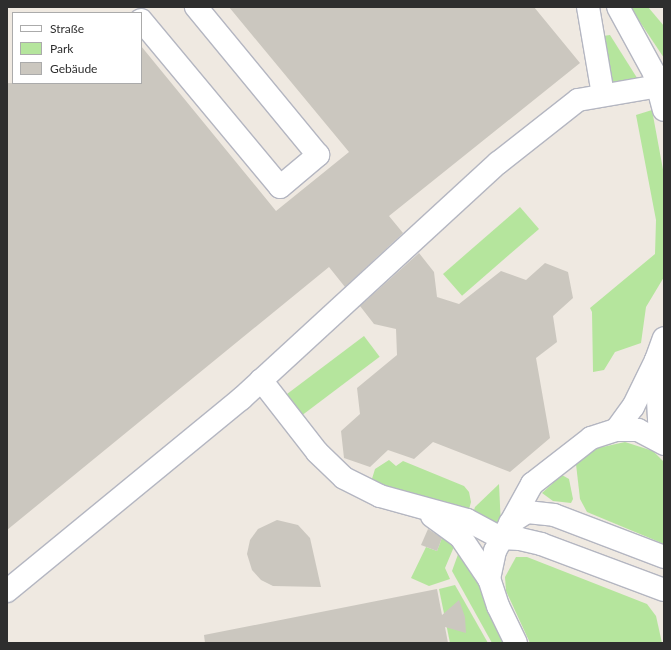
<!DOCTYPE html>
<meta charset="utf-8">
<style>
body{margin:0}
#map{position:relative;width:671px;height:650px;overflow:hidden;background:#efe9e1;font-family:Lato,sans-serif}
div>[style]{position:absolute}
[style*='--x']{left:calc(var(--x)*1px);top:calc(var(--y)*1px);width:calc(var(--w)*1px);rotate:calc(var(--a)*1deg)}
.green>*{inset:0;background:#b5e59d;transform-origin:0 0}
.building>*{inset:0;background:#cbc7bf}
.roads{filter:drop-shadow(1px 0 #b4b6c1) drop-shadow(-1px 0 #b4b6c1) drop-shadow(0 1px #b4b6c1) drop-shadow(0 -1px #b4b6c1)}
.minor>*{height:22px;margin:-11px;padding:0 11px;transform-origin:11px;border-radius:11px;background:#fff}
span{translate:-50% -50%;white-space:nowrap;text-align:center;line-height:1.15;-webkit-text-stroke:3px #fff;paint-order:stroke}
.frame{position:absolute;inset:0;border:8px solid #2e2e2e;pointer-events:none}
.legend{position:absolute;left:12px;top:12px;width:130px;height:72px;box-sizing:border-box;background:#fff;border:1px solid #ababab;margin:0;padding:5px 7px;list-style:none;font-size:12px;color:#2e2e2e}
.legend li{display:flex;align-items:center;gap:8px;height:20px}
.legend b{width:20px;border:1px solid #ababab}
</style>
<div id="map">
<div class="green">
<div style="clip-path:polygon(630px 7px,648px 7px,664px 26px,664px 58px)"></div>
<div style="clip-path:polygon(610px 35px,639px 81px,612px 85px,603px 36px)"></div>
<div style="clip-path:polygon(652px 110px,664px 175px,664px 277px,646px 307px,641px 343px,615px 352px,604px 370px,593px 372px,592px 312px,590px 308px,655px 254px,656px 220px,636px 115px)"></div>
<div style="left:520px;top:207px;width:29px;height:102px;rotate:49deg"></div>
<div style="left:364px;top:336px;width:26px;height:98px;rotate:53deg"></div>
<div style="clip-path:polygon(625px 442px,653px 451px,664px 462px,664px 544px,587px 512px,580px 499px,576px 464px,583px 456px,598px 448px)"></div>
<div style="clip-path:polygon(389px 460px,396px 466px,403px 461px,464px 486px,469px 492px,471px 502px,467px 517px,371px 482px,375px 469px)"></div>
<div style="clip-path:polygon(562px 475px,569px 479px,573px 499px,571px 503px,553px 501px,542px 493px)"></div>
<div style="clip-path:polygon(499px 484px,501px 526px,472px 516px,475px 507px)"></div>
<div style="clip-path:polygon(443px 535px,456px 542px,445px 568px,450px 579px,429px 586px,411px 578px,426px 547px,437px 551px)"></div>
<div style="clip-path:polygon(461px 546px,508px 643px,492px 643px,452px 571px)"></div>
<div style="clip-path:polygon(516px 557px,527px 557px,647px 604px,656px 616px,662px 643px,530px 643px,506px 591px,505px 577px)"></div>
<div style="clip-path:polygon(455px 585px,488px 643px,450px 643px,439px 589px)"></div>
</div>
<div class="building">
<div style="clip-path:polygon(229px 7px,534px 7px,580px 63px,389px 216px,403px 233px,345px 287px,329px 267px,7px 530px,7px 83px,141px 83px,141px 46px,276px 211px,349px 152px)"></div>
<div style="clip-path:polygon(419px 253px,434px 272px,437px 297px,459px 304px,501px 271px,526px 280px,545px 263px,568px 272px,573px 298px,553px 316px,557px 342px,536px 358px,550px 438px,510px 472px,433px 442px,414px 459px,388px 450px,370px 467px,344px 458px,341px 431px,360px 414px,357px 388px,397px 355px,396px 329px,374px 324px,360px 306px)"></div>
<div style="clip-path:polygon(277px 520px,298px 525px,310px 538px,321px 587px,273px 586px,261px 580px,252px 570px,247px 554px,250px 540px,258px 529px)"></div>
<div style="clip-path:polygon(428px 529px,442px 538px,437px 551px,421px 545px)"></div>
<div style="clip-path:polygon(437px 589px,442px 615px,459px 600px,465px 617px,466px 633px,445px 627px,448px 643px,205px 643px,204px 635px)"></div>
</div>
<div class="roads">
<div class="minor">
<div style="--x:588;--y:7;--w:89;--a:80.3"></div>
<div style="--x:618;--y:7;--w:75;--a:61.4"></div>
<div style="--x:654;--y:73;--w:38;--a:75"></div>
<div style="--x:141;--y:20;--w:217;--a:50.2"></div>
<div style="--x:280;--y:187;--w:50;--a:-40.1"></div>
<div style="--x:318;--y:155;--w:192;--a:-129.5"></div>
<div style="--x:656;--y:360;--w:80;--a:87.1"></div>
<div style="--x:261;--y:380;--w:91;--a:52.1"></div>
<div style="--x:317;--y:452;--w:37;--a:44"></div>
<div style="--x:344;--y:478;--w:40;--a:26.6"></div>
<div style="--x:380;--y:496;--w:90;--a:15.4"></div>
<div style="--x:467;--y:520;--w:38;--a:28"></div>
<div style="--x:501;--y:538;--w:19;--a:3"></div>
<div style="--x:520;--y:539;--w:22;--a:13"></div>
<div style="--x:541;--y:544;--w:131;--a:20.5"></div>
<div style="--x:616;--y:430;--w:29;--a:-54"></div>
<div style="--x:633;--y:407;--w:52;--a:-63.9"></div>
<div style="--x:656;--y:360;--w:23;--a:-70"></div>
<div style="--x:432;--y:516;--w:34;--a:36"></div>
<div style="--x:460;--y:536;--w:52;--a:56"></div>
<div style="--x:510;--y:523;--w:20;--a:-33"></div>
<div style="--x:527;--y:512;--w:27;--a:6"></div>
<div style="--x:554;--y:515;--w:118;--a:20.9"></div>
<div style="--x:7;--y:591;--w:303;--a:-39.4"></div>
<div style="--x:241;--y:399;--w:349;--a:-42.6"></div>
<div style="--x:498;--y:163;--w:102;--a:-38.2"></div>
<div style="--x:578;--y:100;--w:81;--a:-9.9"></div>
<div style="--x:516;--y:643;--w:41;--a:-115.9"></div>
<div style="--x:498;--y:606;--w:28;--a:-108"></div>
<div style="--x:489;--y:579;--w:29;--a:-78"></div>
<div style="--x:495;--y:551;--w:77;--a:-61.1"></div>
<div style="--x:532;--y:484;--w:75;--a:-37.9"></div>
<div style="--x:591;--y:438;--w:26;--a:-18"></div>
<div style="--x:616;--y:430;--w:22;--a:0"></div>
<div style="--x:638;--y:430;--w:30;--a:28"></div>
</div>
</div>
<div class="frame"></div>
<ul class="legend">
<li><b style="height:5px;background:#fff"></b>Straße</li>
<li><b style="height:11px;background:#b5e59d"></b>Park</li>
<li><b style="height:11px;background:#cbc7bf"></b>Gebäude</li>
</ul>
</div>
